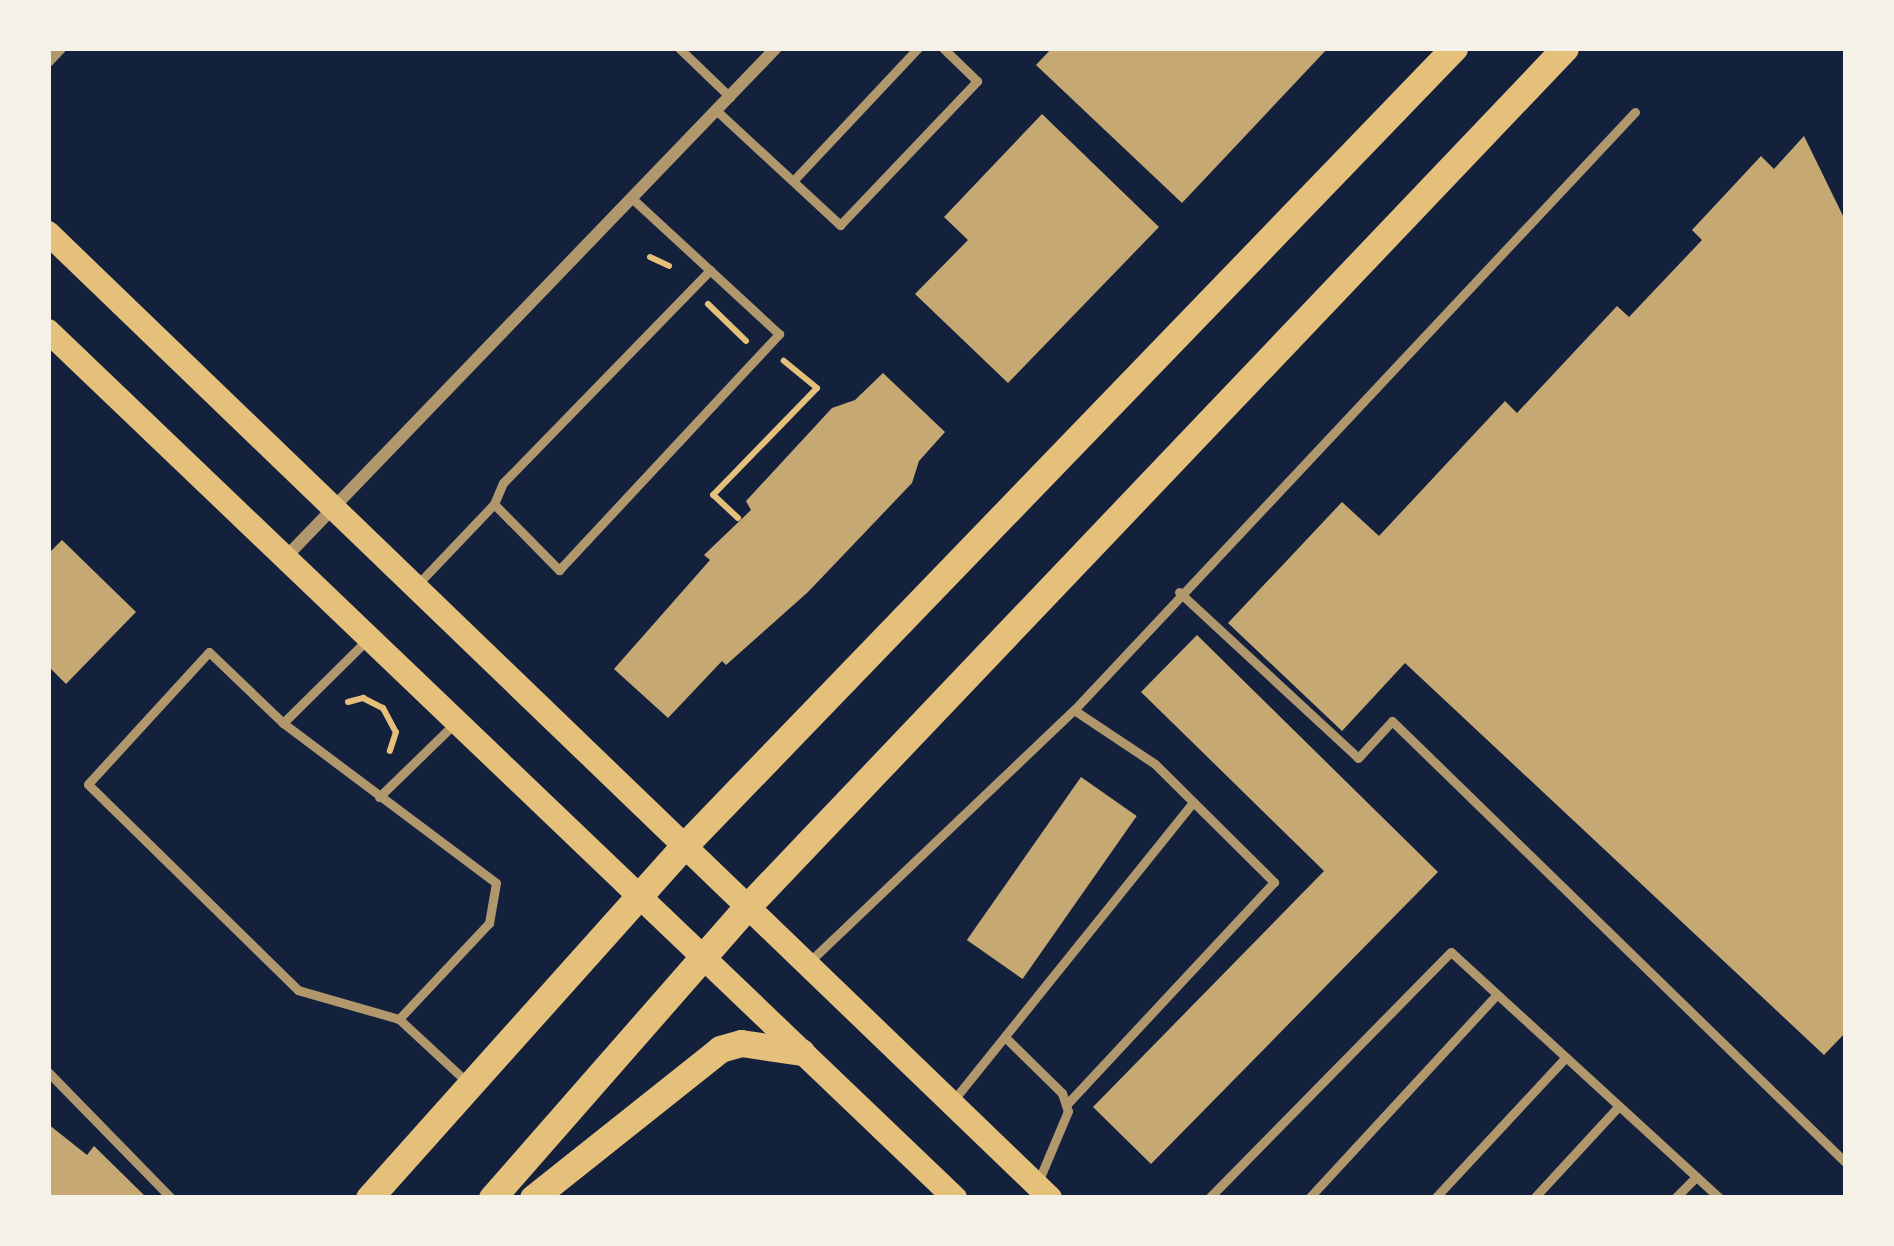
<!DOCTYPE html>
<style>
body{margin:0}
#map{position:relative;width:1894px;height:1246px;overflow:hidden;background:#14213d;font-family:Poppins,sans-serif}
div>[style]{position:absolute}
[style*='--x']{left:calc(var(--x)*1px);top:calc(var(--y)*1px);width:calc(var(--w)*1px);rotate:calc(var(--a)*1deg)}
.building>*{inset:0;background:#c6a872;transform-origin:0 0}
.path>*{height:6px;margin:-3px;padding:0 3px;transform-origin:3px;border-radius:3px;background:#e5c07b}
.service>*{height:9px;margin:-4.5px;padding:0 4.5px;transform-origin:4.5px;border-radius:4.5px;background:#b1986c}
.minor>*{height:12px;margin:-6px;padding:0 6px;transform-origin:6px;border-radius:6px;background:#b1986c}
.secondary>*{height:24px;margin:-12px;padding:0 12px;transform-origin:12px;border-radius:12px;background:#e5c07b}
.primary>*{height:27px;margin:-13.5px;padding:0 13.5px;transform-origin:13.5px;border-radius:13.5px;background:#e5c07b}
span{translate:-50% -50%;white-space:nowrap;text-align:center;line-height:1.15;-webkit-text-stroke:9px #f6f1e7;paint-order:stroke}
.frame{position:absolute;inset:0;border:51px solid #f6f1e7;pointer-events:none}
</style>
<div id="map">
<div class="building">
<div style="clip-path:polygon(1052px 48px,1328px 48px,1182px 203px,1036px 65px)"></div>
<div style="clip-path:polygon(1042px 114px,1159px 227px,1008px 383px,915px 294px,968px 240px,944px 217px)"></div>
<div style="clip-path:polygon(1804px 136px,1846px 222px,1846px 1032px,1824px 1055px,1405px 663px,1342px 731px,1228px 623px,1342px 502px,1379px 536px,1505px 401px,1517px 413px,1617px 306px,1629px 317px,1702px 240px,1692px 230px,1761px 156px,1774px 169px)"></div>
<div style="clip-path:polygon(883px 373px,945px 432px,919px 461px,912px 483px,808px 592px,726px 665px,722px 661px,668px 718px,614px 669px,710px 560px,704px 555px,751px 510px,746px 501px,832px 408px,855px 400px)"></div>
<div style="clip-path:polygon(62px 540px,136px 612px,66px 684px,48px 666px,48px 554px)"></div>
<div style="clip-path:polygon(1197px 635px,1438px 872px,1151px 1164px,1093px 1107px,1324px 871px,1141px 692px)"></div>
<div style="left:1081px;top:777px;width:68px;height:199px;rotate:35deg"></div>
<div style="clip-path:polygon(48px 1124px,87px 1155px,94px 1146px,147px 1198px,48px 1198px)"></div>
</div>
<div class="path">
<div style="--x:650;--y:257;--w:21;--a:25"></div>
<div style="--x:708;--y:304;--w:53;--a:44.2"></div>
<div style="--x:738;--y:518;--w:34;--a:-137"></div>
<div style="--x:713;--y:495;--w:149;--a:-45.8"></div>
<div style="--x:817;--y:388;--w:43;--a:-140.7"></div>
<div style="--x:348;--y:702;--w:16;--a:-15"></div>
<div style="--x:363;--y:698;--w:22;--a:27"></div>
<div style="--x:383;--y:708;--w:27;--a:62"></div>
<div style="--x:396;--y:732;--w:20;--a:108"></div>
</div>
<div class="service">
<div style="--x:679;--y:48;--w:71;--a:43.9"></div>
<div style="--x:717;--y:111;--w:168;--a:42.8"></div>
<div style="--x:840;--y:225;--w:199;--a:-46.4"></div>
<div style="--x:977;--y:81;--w:47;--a:-135.9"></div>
<div style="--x:793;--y:181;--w:183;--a:-46.8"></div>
<div style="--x:494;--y:504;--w:93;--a:45.4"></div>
<div style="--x:559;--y:570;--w:323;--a:-47"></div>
<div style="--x:779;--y:334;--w:196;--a:-137.3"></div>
<div style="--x:416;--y:586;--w:113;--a:-46.4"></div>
<div style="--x:494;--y:504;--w:23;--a:-67"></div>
<div style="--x:503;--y:483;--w:297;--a:-45.8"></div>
<div style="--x:1179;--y:592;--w:244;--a:42.8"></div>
<div style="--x:1358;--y:758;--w:50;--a:-47.4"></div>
<div style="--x:1392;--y:721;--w:632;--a:44.23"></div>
<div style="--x:1074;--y:710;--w:820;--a:-46.83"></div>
<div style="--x:283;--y:723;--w:118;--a:-44.7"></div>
<div style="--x:379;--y:797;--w:105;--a:-44.2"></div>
<div style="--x:807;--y:964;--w:369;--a:-43.6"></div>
<div style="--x:1074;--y:710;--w:97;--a:33.7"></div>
<div style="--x:1155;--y:764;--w:168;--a:44.8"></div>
<div style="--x:1274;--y:882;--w:305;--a:133"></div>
<div style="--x:399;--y:1019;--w:105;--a:-164"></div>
<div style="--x:298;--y:990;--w:294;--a:-135.6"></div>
<div style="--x:88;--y:784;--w:179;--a:-47.5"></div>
<div style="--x:209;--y:652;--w:103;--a:43.8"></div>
<div style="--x:283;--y:723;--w:266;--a:36.9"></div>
<div style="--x:496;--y:883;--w:41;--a:99.9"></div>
<div style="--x:489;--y:923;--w:132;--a:133.2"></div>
<div style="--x:399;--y:1019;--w:93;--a:42.8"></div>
<div style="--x:1007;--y:1039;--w:77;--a:44.5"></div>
<div style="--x:1062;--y:1093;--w:19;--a:72"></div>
<div style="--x:1068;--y:1111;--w:77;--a:112.9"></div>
<div style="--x:48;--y:1072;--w:176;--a:45.7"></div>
<div style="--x:952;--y:1102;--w:385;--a:-51.2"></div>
<div style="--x:1209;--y:1198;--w:345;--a:-45.5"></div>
<div style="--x:1451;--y:952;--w:364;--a:42.5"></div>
<div style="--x:1309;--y:1198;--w:277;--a:-47.3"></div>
<div style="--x:1435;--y:1198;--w:192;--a:-47.1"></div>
<div style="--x:1534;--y:1198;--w:125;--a:-47.3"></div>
<div style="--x:1675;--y:1198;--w:30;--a:-45"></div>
</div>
<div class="minor">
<div style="--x:48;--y:61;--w:18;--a:-47"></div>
<div style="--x:285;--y:558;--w:708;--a:-46.09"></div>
</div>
<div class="secondary">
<div style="--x:48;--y:233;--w:1391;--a:43.92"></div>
<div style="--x:48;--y:331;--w:1255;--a:43.71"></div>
</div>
<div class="primary">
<div style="--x:369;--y:1198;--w:472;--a:-48.2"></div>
<div style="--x:684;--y:846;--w:1109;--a:-46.02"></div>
<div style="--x:492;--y:1198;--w:387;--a:-48.8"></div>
<div style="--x:747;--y:907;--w:1186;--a:-46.4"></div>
<div style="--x:533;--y:1198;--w:239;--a:-38.5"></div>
<div style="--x:720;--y:1049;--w:22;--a:-16"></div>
<div style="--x:741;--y:1043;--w:61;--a:8.5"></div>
</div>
<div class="frame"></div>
</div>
